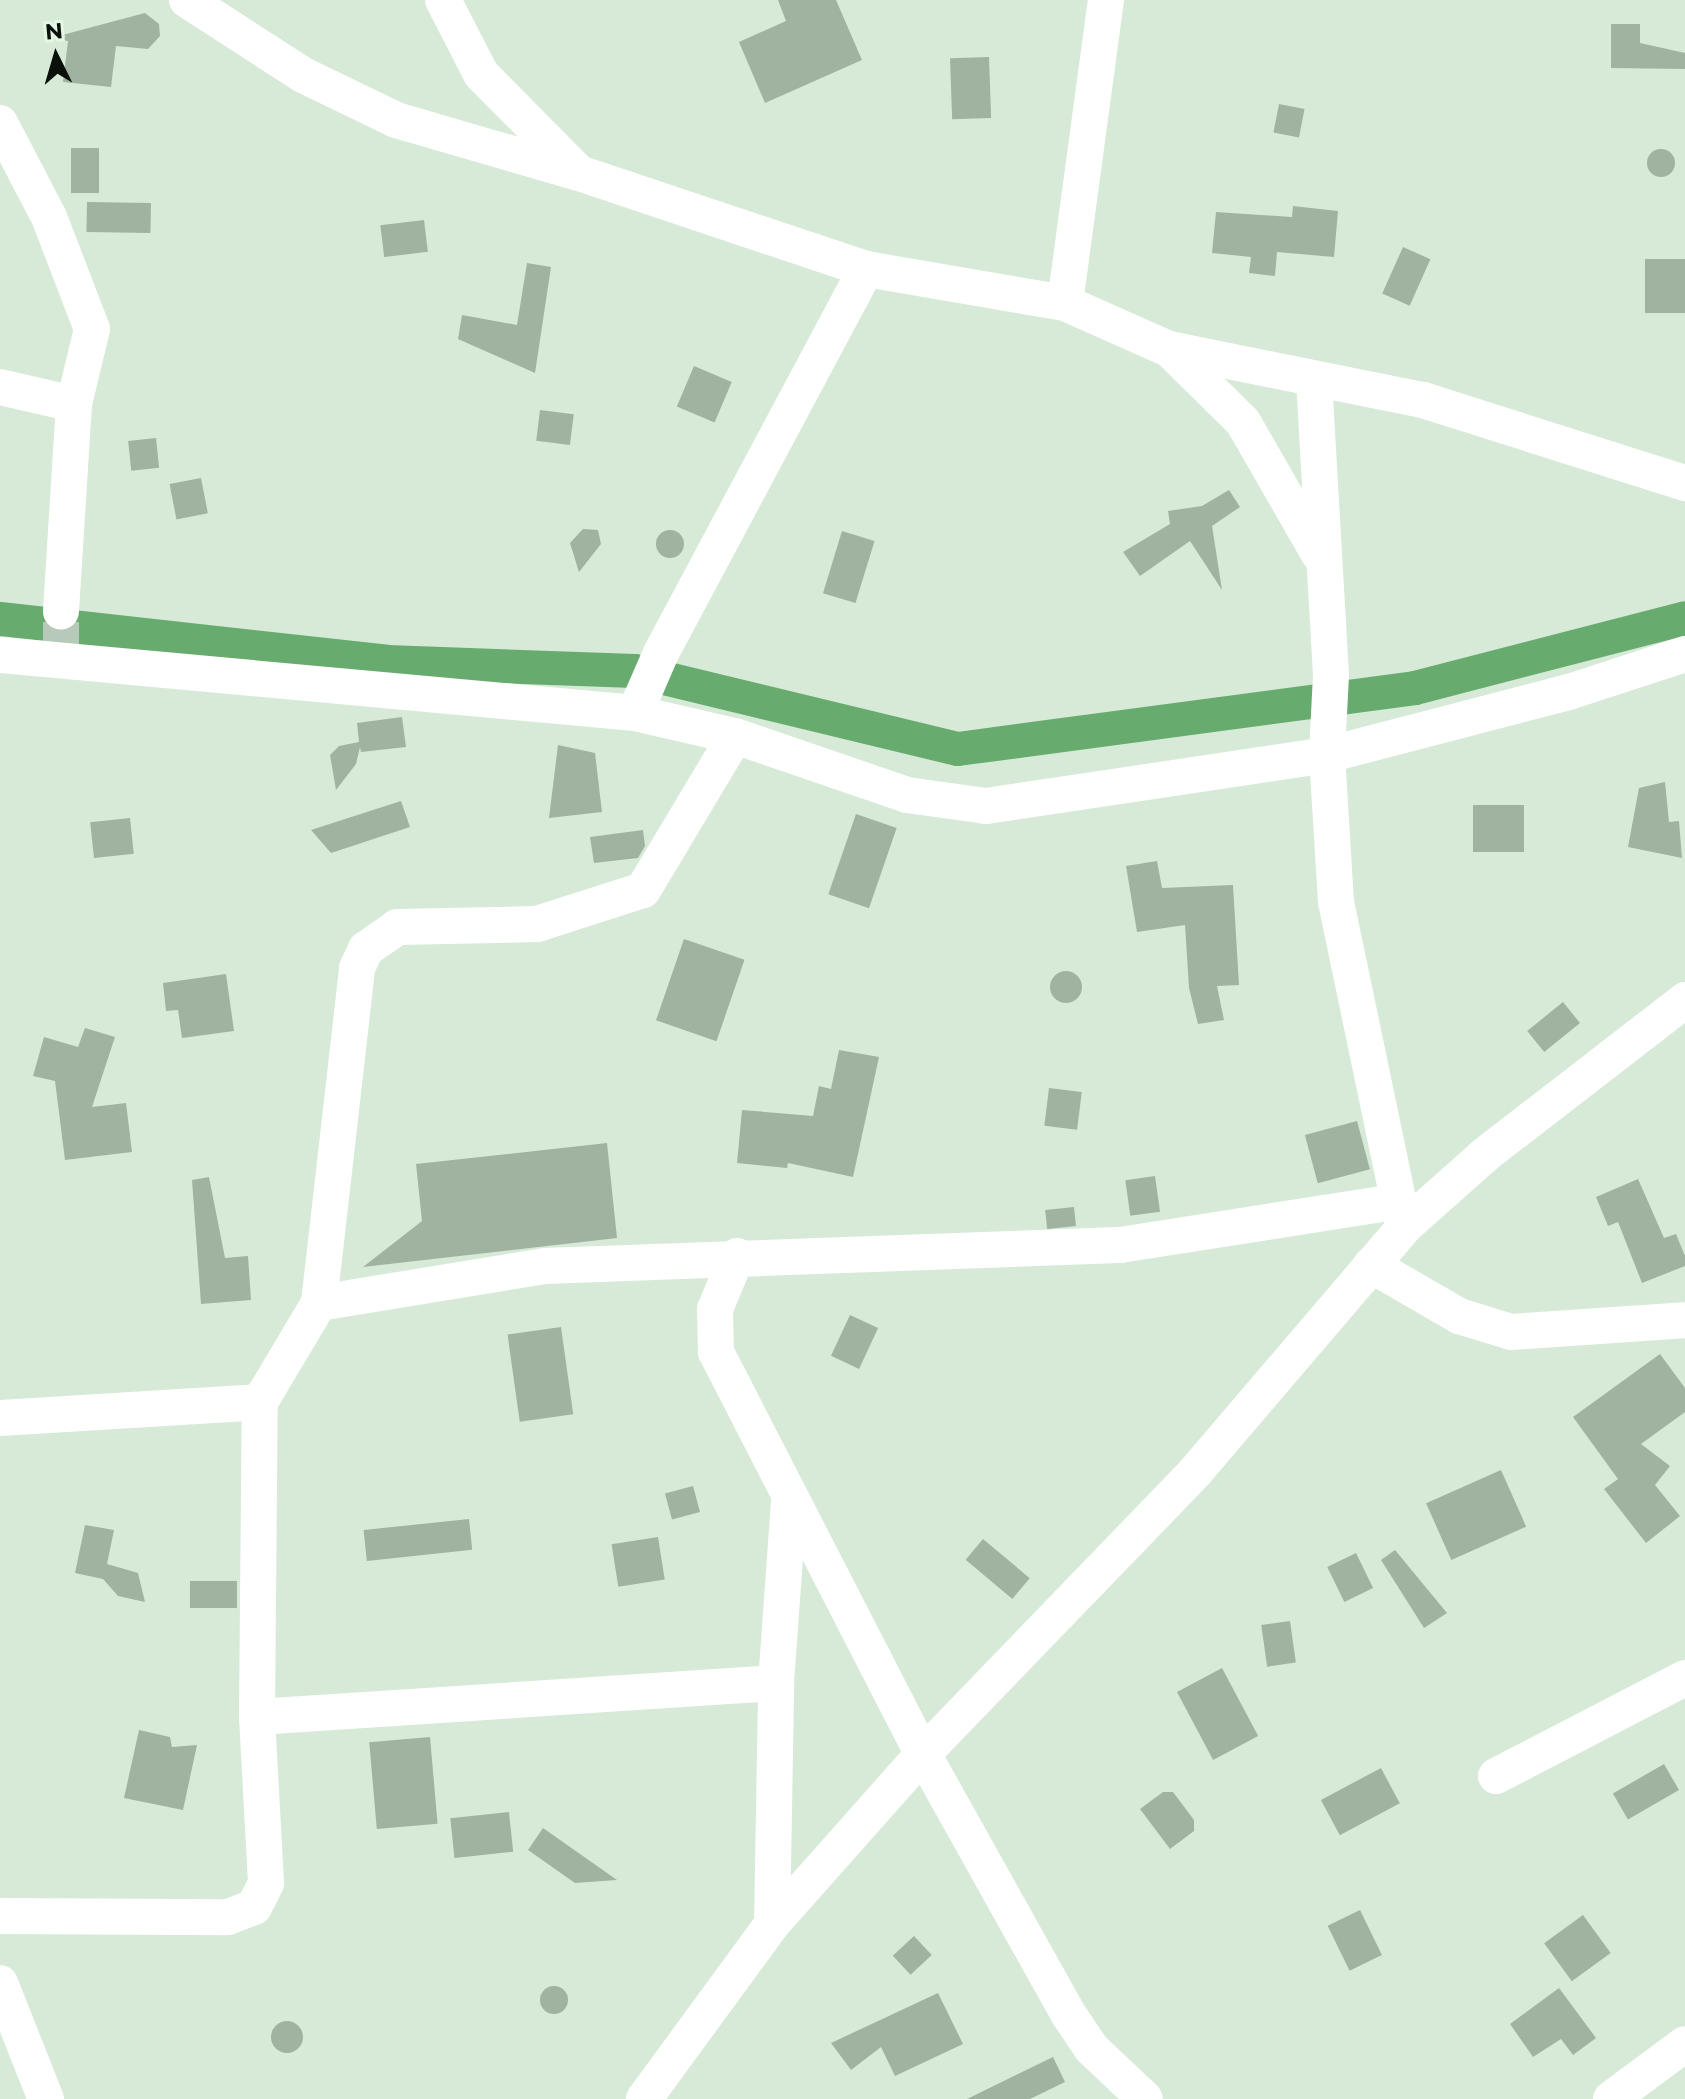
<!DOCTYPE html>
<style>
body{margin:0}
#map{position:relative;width:1685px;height:2099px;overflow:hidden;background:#d6ead7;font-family:Montserrat,sans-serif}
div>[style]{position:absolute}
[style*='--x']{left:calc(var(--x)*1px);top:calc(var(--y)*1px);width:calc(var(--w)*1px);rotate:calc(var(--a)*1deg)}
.canal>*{height:34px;margin:-17px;padding:0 17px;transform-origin:17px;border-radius:17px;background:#67ac6e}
.building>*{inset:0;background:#a0b3a1;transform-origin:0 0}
.round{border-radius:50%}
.street-tunnel>*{height:36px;margin-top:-18px;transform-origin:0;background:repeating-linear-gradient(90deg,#b7c9b8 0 36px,transparent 0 54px)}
.street>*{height:36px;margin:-18px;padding:0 18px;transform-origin:18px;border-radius:18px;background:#fff}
span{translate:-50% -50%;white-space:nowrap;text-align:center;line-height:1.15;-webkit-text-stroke:6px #e3f7e4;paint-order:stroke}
.north{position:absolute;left:16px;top:16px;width:80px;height:80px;-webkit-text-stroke:6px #e3f7e4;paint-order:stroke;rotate:355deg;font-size:22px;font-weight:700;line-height:32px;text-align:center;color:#0a100a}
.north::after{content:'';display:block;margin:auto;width:28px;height:36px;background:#0a100a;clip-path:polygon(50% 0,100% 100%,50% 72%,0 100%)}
</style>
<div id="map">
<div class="canal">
<div style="--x:0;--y:619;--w:389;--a:6.3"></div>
<div style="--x:387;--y:662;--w:248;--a:2.1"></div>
<div style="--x:635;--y:671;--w:332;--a:13.6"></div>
<div style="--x:958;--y:749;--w:461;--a:-7.6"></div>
<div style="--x:1415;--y:688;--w:279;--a:-14.5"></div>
</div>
<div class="building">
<div style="clip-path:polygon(778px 0,836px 0,862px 60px,765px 103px,739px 42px,786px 21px)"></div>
<div style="clip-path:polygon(145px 13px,159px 24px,160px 36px,148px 49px,116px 46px,111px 87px,63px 82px,68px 41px,51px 38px)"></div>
<div style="clip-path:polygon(1611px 24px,1640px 24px,1640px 43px,1685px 53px,1685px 69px,1611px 68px)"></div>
<div style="left:989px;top:57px;width:61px;height:39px;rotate:88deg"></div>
<div style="left:1279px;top:104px;width:26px;height:29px;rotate:11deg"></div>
<div style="left:71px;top:148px;width:28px;height:45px"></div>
<div class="round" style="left:1647px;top:149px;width:28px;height:28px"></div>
<div style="left:87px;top:202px;width:64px;height:30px;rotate:1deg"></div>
<div style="clip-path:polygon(1293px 206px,1338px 211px,1334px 257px,1277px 252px,1275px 276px,1249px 273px,1251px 257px,1212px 253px,1216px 212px,1292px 217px)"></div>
<div style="left:424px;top:220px;width:32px;height:44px;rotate:83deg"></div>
<div style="left:1403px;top:247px;width:30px;height:51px;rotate:24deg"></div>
<div style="left:1685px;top:259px;width:54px;height:40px;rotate:90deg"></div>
<div style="clip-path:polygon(527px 263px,551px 267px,535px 373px,458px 339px,462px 315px,517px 325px)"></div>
<div style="left:694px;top:366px;width:41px;height:44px;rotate:23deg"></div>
<div style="left:540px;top:410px;width:34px;height:31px;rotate:7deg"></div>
<div style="left:156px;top:438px;width:30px;height:28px;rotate:84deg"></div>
<div style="left:201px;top:478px;width:36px;height:32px;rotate:79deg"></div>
<div style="clip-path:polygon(1229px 490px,1240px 507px,1212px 526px,1222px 590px,1190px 541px,1140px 576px,1123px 552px,1170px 524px,1168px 511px,1202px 506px)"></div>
<div style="clip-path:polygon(583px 529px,598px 530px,601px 544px,579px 572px,570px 543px)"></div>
<div class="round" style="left:656px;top:530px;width:28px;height:28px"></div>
<div style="left:842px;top:531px;width:34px;height:65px;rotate:17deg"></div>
<div style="clip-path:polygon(402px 717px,406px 747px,361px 752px,360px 747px,356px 764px,336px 790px,330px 755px,339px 746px,359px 742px,357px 723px)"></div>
<div style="clip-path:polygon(558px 745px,595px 753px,602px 812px,549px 818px)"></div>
<div style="clip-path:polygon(1665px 782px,1669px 822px,1679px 821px,1682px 858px,1628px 847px,1639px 788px)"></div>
<div style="clip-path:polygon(401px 801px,410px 827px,331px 853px,311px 830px)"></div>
<div style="left:1473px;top:805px;width:51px;height:47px"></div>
<div style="left:856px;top:814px;width:43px;height:85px;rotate:19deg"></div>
<div style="left:130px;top:818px;width:36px;height:40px;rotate:84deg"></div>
<div style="clip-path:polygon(643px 830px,645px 846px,638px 858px,594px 863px,590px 837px)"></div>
<div style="clip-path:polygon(1157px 861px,1162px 888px,1233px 885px,1239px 985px,1217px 986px,1224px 1020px,1198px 1024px,1189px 988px,1185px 925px,1137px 932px,1126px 866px)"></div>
<div style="left:684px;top:939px;width:64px;height:86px;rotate:19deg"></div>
<div class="round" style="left:1050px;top:971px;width:32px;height:32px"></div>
<div style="clip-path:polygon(226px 974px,234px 1031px,182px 1038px,178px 1010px,166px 1011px,163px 983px)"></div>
<div style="left:1563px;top:1002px;width:27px;height:46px;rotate:51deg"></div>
<div style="clip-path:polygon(85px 1028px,115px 1037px,92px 1107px,126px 1103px,132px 1152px,65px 1160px,55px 1081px,33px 1076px,44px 1037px,78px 1047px)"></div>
<div style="clip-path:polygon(839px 1050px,879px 1057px,853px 1177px,788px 1163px,787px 1168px,737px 1163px,742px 1110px,813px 1116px,819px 1086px,831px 1089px)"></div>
<div style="left:1049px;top:1088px;width:33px;height:38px;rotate:7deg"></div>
<div style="left:1357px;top:1121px;width:50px;height:54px;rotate:75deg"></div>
<div style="clip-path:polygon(607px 1143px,617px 1238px,363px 1267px,422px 1221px,416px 1164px)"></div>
<div style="left:1155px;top:1176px;width:36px;height:30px;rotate:82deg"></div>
<div style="clip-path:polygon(209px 1177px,225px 1258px,248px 1256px,251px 1300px,201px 1304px,192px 1180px)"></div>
<div style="clip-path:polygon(1638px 1179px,1664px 1238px,1676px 1234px,1685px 1256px,1685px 1266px,1642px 1283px,1618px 1222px,1608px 1226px,1596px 1197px)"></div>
<div style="left:1074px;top:1207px;width:19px;height:29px;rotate:84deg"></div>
<div style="left:850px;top:1315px;width:31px;height:45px;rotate:25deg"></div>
<div style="left:561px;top:1327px;width:88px;height:54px;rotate:82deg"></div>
<div style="clip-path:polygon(1660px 1354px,1685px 1388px,1685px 1412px,1641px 1444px,1670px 1466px,1655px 1485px,1680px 1516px,1646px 1543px,1604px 1489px,1618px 1479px,1573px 1417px)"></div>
<div style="left:1501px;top:1470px;width:62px;height:82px;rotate:66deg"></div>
<div style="left:693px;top:1486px;width:27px;height:29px;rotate:75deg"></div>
<div style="left:469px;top:1519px;width:31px;height:106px;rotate:84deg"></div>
<div style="clip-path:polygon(85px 1525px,114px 1530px,107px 1564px,138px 1573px,145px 1602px,118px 1596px,103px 1579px,75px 1573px)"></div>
<div style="left:658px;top:1537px;width:43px;height:47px;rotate:81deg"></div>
<div style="left:983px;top:1539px;width:61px;height:27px;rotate:40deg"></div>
<div style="clip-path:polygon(1395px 1550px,1447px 1613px,1424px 1628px,1381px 1560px)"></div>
<div style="left:1356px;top:1553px;width:39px;height:32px;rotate:64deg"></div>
<div style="left:237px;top:1581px;width:27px;height:47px;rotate:90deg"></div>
<div style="left:1290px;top:1621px;width:42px;height:29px;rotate:82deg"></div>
<div style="left:1222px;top:1668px;width:77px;height:51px;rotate:62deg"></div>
<div style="clip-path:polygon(139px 1730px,170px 1737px,172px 1747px,197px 1745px,183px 1810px,124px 1798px)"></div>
<div style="left:430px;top:1737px;width:87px;height:61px;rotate:85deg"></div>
<div style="left:1664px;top:1764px;width:30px;height:59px;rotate:60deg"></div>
<div style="left:1381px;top:1768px;width:40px;height:68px;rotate:62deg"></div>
<div style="clip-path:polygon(1163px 1792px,1173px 1792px,1194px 1820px,1194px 1831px,1170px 1849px,1140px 1809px)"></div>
<div style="left:509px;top:1812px;width:40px;height:59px;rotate:84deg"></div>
<div style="clip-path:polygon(543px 1828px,617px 1880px,575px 1883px,528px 1850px)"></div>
<div style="left:1360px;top:1910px;width:50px;height:36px;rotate:64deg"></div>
<div style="left:1583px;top:1915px;width:47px;height:48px;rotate:54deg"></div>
<div style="left:914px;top:1936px;width:26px;height:29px;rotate:47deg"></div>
<div class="round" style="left:540px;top:1986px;width:28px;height:28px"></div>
<div style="clip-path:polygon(1559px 1988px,1596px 2038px,1573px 2055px,1561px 2039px,1533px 2057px,1510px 2024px)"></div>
<div style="clip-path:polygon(938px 1993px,963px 2044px,895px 2076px,881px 2047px,851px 2070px,831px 2043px)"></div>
<div class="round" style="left:271px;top:2021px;width:32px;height:32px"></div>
<div style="clip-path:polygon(1053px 2057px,1065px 2082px,1030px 2099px,967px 2099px)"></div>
</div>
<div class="street-tunnel">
<div style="--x:61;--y:658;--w:46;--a:-90"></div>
</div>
<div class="street">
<div style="--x:187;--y:0;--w:138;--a:32.9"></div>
<div style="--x:303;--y:75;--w:103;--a:25.8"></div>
<div style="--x:396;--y:120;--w:191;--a:16.2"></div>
<div style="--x:579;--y:173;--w:303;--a:18.5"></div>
<div style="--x:866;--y:269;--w:202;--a:9.7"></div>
<div style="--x:1065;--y:303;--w:114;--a:23.9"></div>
<div style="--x:1169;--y:349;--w:259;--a:11.4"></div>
<div style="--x:1423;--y:400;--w:275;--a:17.6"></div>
<div style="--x:443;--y:0;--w:83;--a:62.8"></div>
<div style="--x:481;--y:74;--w:135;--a:45.3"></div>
<div style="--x:0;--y:123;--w:106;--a:62.5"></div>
<div style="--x:49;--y:217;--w:120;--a:69"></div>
<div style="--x:92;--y:329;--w:77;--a:103.5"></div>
<div style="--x:74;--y:404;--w:208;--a:93.6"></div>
<div style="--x:1065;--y:303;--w:306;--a:-82.3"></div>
<div style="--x:1169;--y:349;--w:104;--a:44.6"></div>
<div style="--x:1243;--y:422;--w:152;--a:60.1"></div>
<div style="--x:1314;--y:380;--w:295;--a:86.7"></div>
<div style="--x:1331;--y:675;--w:80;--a:92.9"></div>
<div style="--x:1327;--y:755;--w:147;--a:86.5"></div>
<div style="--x:1336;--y:902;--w:327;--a:78.2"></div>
<div style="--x:0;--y:387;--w:76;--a:12.9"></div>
<div style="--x:0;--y:655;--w:638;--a:5.22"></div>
<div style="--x:635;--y:713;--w:103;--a:13"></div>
<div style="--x:735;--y:736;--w:182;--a:18.9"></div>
<div style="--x:907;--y:795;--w:80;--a:7.9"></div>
<div style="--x:986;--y:806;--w:345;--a:-8.5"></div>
<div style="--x:1327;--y:755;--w:250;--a:-14.6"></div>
<div style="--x:1569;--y:692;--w:122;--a:-18.1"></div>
<div style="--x:635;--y:713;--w:65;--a:-66.6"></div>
<div style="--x:661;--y:653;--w:435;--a:-61.9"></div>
<div style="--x:737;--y:1256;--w:57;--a:112.5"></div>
<div style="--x:715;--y:1309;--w:43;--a:88.7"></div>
<div style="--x:716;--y:1352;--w:452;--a:62.8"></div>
<div style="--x:923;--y:1754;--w:299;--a:60.8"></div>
<div style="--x:1069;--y:2015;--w:40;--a:56"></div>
<div style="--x:1091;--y:2048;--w:74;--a:43.4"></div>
<div style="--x:1371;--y:1265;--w:102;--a:30.1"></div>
<div style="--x:1459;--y:1316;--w:54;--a:17.1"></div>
<div style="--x:1511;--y:1332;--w:174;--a:-3.9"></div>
<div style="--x:319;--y:1303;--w:229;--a:-9.3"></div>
<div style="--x:545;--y:1266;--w:575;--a:-2.09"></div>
<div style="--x:1120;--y:1245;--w:278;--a:-8.9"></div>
<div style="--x:0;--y:1418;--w:260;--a:-3.5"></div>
<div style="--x:257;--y:1717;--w:520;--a:-3.75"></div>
<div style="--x:1496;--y:1776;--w:213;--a:-27.4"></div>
<div style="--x:0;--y:1916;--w:228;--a:0.3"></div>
<div style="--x:228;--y:1917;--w:28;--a:-21"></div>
<div style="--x:254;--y:1907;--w:27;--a:-63"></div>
<div style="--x:266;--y:1883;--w:166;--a:-93.1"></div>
<div style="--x:257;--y:1717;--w:315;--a:-89.5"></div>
<div style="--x:260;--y:1402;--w:115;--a:-59.2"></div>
<div style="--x:319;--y:1303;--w:337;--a:-83.5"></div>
<div style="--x:357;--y:968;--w:21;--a:-65"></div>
<div style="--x:366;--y:949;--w:38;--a:-35"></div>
<div style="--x:397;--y:927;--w:140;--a:-1.2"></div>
<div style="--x:537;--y:924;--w:111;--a:-17.8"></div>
<div style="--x:643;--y:890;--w:179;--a:-59.1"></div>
<div style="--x:772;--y:1924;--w:241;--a:-89"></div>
<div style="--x:776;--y:1683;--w:181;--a:-85.9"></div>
<div style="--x:0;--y:1983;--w:125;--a:68.4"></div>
<div style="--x:644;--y:2099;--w:217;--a:-53.8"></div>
<div style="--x:772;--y:1924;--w:227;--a:-48.4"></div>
<div style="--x:923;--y:1754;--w:393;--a:-46"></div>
<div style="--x:1196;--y:1471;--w:322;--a:-49.5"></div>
<div style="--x:1405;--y:1226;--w:108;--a:-41.6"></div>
<div style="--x:1486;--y:1154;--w:252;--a:-37.7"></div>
<div style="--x:1611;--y:2099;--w:92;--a:-36.6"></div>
</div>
<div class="north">N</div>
</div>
